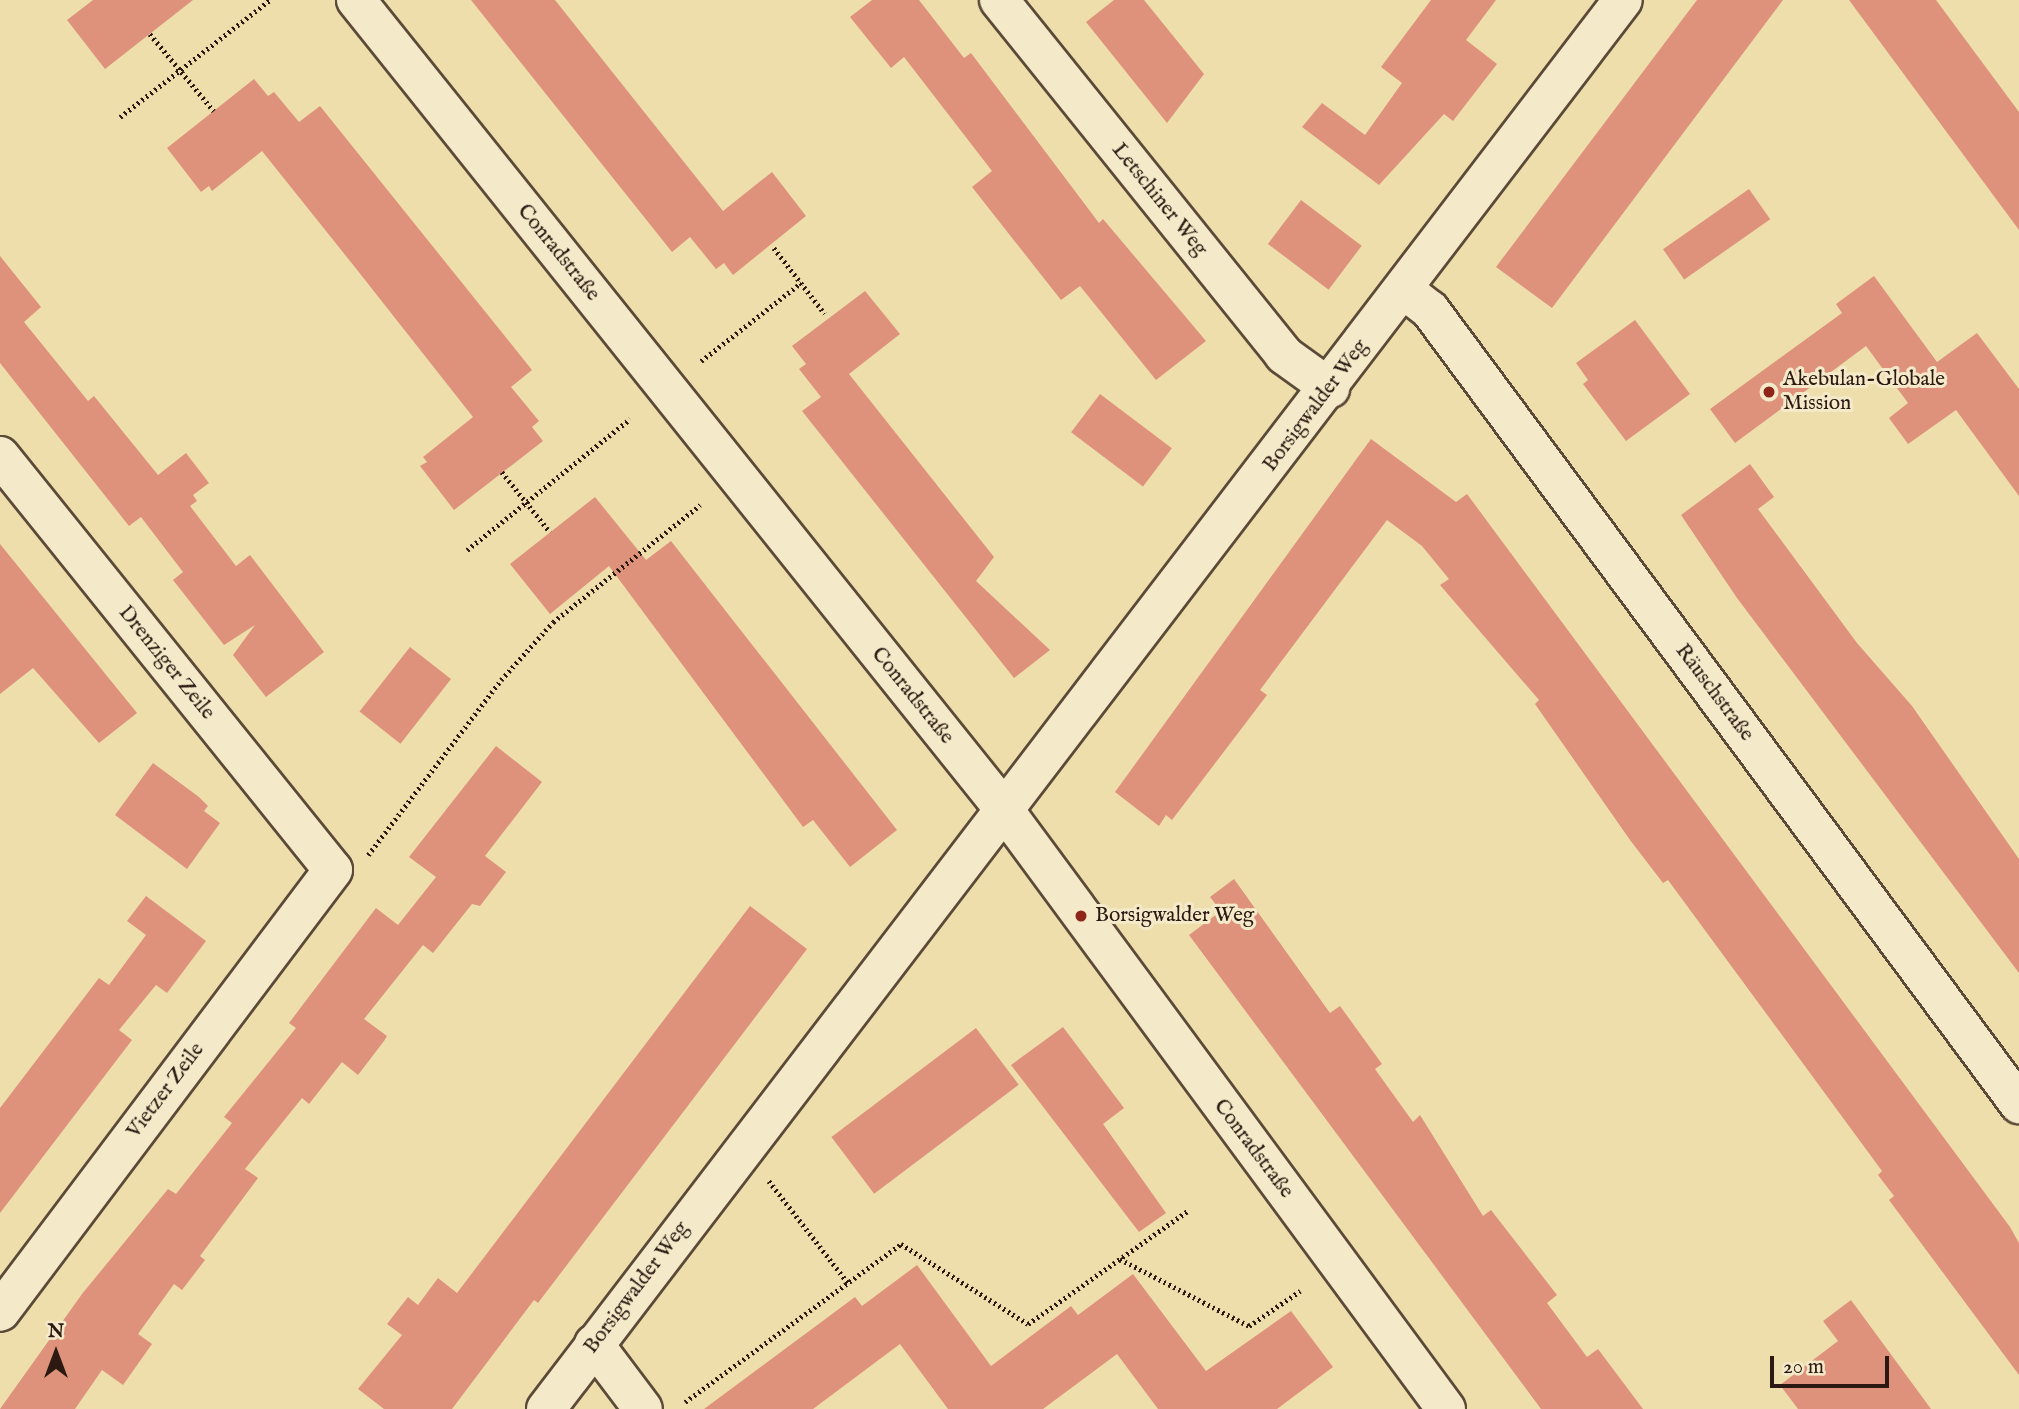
<!DOCTYPE html>
<meta charset="utf-8">
<style>
body{margin:0}
#map{position:relative;width:2019px;height:1409px;overflow:hidden;background:#eedeac;font-family:"IM FELL English",serif}
div>[style]{position:absolute}
[style*='--x']{left:calc(var(--x)*1px);top:calc(var(--y)*1px);width:calc(var(--w)*1px);rotate:calc(var(--a)*1deg)}
.building>*{inset:0;background:#de927c;transform-origin:0 0}
.path>*{height:4.5px;margin-top:-2.25px;transform-origin:0;background:repeating-linear-gradient(90deg,#2b1912 0 2px,transparent 0 5.5px)}
.roads{filter:drop-shadow(2px 0 #5c4a38) drop-shadow(-2px 0 #5c4a38) drop-shadow(0 2px #5c4a38) drop-shadow(0 -2px #5c4a38)}
.street>*{height:38px;margin:-19px;padding:0 19px;transform-origin:19px;border-radius:19px;background:#f4eac9}
.secondary>*{height:38px;margin:-19px;padding:0 19px;transform-origin:19px;border-radius:19px;background:#f4eac9}
.dots>*{width:19px;height:19px;translate:-50% -50%;box-sizing:border-box;border:4px solid #f4eac9;border-radius:50%}
span{translate:-50% -50%;white-space:nowrap;text-align:center;line-height:1.15;-webkit-text-stroke:6px #f4eac9;paint-order:stroke}
.street-label{font-size:21px;color:#2b1912}
.poi-label{font-size:21px;color:#2b1912}
.left{translate:0 -50%;text-align:left}
.north{position:absolute;left:21px;top:1318px;width:70px;height:70px;-webkit-text-stroke:5px #f4eac9;paint-order:stroke;rotate:0deg;font-size:19px;font-weight:700;line-height:28px;text-align:center;color:#2b1912}
.north::after{content:'';display:block;margin:auto;width:24px;height:32px;background:#2b1912;clip-path:polygon(50% 0,100% 100%,50% 72%,0 100%)}
.scale{position:absolute;left:1770px;top:1356px;width:119px;height:32px;box-sizing:border-box;border:4px solid #2b1912;border-top:0;padding-left:9px;font-size:21px;line-height:24px;white-space:nowrap;color:#2b1912;-webkit-text-stroke:5px #f4eac9;paint-order:stroke}
</style>
<div id="map">
<div class="building">
<div style="clip-path:polygon(93px 0,193px 0,105px 69px,67px 20px)"></div>
<div style="clip-path:polygon(471px 0,555px 0,723px 211px,772px 172px,806px 216px,733px 275px,724px 263px,716px 269px,690px 237px,672px 252px)"></div>
<div style="clip-path:polygon(872px 0,919px 0,964px 58px,971px 53px,1099px 223px,1103px 219px,1206px 341px,1156px 380px,1080px 286px,1061px 300px,972px 187px,992px 171px,904px 57px,891px 68px,850px 17px)"></div>
<div style="clip-path:polygon(1114px 0,1144px 0,1204px 74px,1167px 123px,1086px 22px)"></div>
<div style="clip-path:polygon(1431px 0,1496px 0,1466px 40px,1497px 64px,1453px 121px,1444px 114px,1379px 185px,1302px 127px,1322px 103px,1365px 135px,1402px 83px,1381px 67px)"></div>
<div style="clip-path:polygon(1697px 0,1783px 0,1552px 308px,1496px 267px)"></div>
<div style="clip-path:polygon(1849px 0,1936px 0,2019px 112px,2019px 230px)"></div>
<div style="clip-path:polygon(254px 79px,268px 96px,274px 92px,299px 122px,320px 106px,532px 370px,511px 387px,539px 421px,532px 427px,543px 441px,454px 510px,420px 466px,427px 462px,423px 457px,473px 417px,354px 266px,262px 151px,212px 191px,209px 186px,201px 192px,167px 148px)"></div>
<div style="left:1749px;top:189px;width:37px;height:105px;rotate:55deg"></div>
<div style="left:1301px;top:200px;width:76px;height:55px;rotate:37deg"></div>
<div style="clip-path:polygon(0 256px,41px 307px,24px 322px,88px 401px,94px 396px,158px 475px,186px 453px,209px 483px,193px 495px,197px 501px,190px 506px,236px 566px,250px 555px,324px 652px,266px 697px,233px 655px,255px 625px,224px 645px,173px 580px,183px 572px,141px 517px,129px 526px,0 363px)"></div>
<div style="clip-path:polygon(1874px 276px,1937px 362px,1977px 333px,2019px 389px,2019px 496px,1956px 410px,1908px 444px,1889px 418px,1908px 403px,1866px 346px,1735px 443px,1710px 409px,1842px 313px,1836px 304px)"></div>
<div style="clip-path:polygon(865px 291px,900px 334px,849px 374px,994px 557px,976px 581px,1050px 650px,1014px 678px,802px 411px,821px 397px,799px 369px,806px 364px,792px 346px)"></div>
<div style="clip-path:polygon(1635px 320px,1690px 394px,1626px 441px,1583px 384px,1588px 380px,1576px 363px)"></div>
<div style="left:1100px;top:394px;width:90px;height:48px;rotate:37deg"></div>
<div style="clip-path:polygon(1371px 439px,1456px 502px,1467px 494px,2010px 1227px,2019px 1243px,2019px 1375px,1889px 1200px,1894px 1196px,1878px 1175px,1882px 1171px,1668px 880px,1663px 883px,1630px 840px,1535px 704px,1539px 700px,1440px 585px,1449px 579px,1422px 546px,1387px 520px,1260px 690px,1267px 695px,1172px 820px,1166px 815px,1159px 826px,1115px 792px)"></div>
<div style="clip-path:polygon(1750px 464px,1774px 497px,1758px 509px,1857px 643px,1912px 706px,2019px 859px,2019px 973px,1737px 598px,1681px 515px)"></div>
<div style="clip-path:polygon(595px 497px,646px 560px,671px 541px,897px 830px,850px 867px,813px 820px,803px 827px,609px 566px,550px 614px,510px 564px)"></div>
<div style="clip-path:polygon(0 544px,137px 713px,99px 743px,33px 668px,0 694px)"></div>
<div style="left:410px;top:647px;width:52px;height:82px;rotate:38deg"></div>
<div style="clip-path:polygon(496px 746px,542px 782px,485px 856px,506px 872px,480px 906px,472px 904px,433px 953px,423px 945px,364px 1019px,387px 1036px,384px 1041px,358px 1075px,342px 1062px,309px 1104px,302px 1098px,245px 1169px,258px 1178px,200px 1256px,205px 1260px,182px 1290px,174px 1284px,138px 1334px,152px 1344px,123px 1385px,102px 1370px,75px 1409px,0 1409px,82px 1294px,168px 1189px,176px 1194px,232px 1123px,224px 1117px,296px 1028px,289px 1023px,376px 908px,398px 925px,436px 877px,409px 857px)"></div>
<div style="clip-path:polygon(153px 763px,199px 797px,208px 806px,204px 811px,220px 823px,187px 869px,115px 815px)"></div>
<div style="clip-path:polygon(1234px 879px,1330px 1013px,1340px 1006px,1382px 1064px,1375px 1069px,1413px 1122px,1420px 1115px,1483px 1216px,1491px 1210px,1557px 1295px,1547px 1303px,1587px 1357px,1598px 1349px,1643px 1409px,1541px 1409px,1189px 935px,1221px 911px,1210px 897px)"></div>
<div style="clip-path:polygon(146px 896px,206px 941px,167px 993px,156px 985px,119px 1030px,132px 1040px,0 1213px,0 1108px,99px 978px,109px 985px,146px 935px,127px 921px)"></div>
<div style="clip-path:polygon(750px 906px,807px 949px,538px 1303px,534px 1300px,452px 1409px,384px 1409px,358px 1389px,402px 1335px,387px 1324px,408px 1297px,418px 1305px,438px 1278px,457px 1293px)"></div>
<div style="clip-path:polygon(1063px 1027px,1124px 1108px,1103px 1124px,1166px 1213px,1139px 1232px,1011px 1065px)"></div>
<div style="left:976px;top:1028px;width:71px;height:181px;rotate:53deg"></div>
<div style="clip-path:polygon(917px 1265px,991px 1366px,1071px 1306px,1078px 1315px,1133px 1274px,1206px 1371px,1291px 1311px,1333px 1367px,1277px 1409px,1158px 1409px,1117px 1354px,1043px 1409px,948px 1409px,900px 1344px,813px 1409px,704px 1409px,855px 1297px,862px 1306px)"></div>
<div style="clip-path:polygon(1851px 1300px,1931px 1409px,1798px 1409px,1780px 1385px,1838px 1341px,1823px 1321px)"></div>
</div>
<div class="path">
<div style="--x:150;--y:34;--w:100;--a:50.3"></div>
<div style="--x:120;--y:117;--w:190;--a:-38"></div>
<div style="--x:774;--y:248;--w:83;--a:52.3"></div>
<div style="--x:701;--y:361;--w:127;--a:-38"></div>
<div style="--x:502;--y:472;--w:77;--a:51.3"></div>
<div style="--x:467;--y:550;--w:209;--a:-38.8"></div>
<div style="--x:368;--y:855;--w:220;--a:-52.8"></div>
<div style="--x:501;--y:680;--w:78;--a:-48.1"></div>
<div style="--x:553;--y:622;--w:188;--a:-38.5"></div>
<div style="--x:769;--y:1181;--w:129;--a:52.2"></div>
<div style="--x:1120;--y:1259;--w:145;--a:27.4"></div>
<div style="--x:1249;--y:1326;--w:62;--a:-34.5"></div>
<div style="--x:685;--y:1402;--w:268;--a:-36.2"></div>
<div style="--x:901;--y:1244;--w:150;--a:32.2"></div>
<div style="--x:1028;--y:1324;--w:197;--a:-35.3"></div>
</div>
<div class="roads">
<div class="street">
<div style="--x:999;--y:0;--w:455;--a:51.2"></div>
<div style="--x:1284;--y:355;--w:57;--a:35.7"></div>
<div style="--x:1403;--y:289;--w:34;--a:38"></div>
<div style="--x:1430;--y:310;--w:989;--a:53.43"></div>
<div style="--x:0;--y:456;--w:531;--a:51.19"></div>
<div style="--x:333;--y:870;--w:553;--a:126.99"></div>
<div style="--x:594;--y:1344;--w:81;--a:53"></div>
<div style="--x:546;--y:1409;--w:1773;--a:-52.61"></div>
</div>
<div class="secondary">
<div style="--x:356;--y:0;--w:1034;--a:51.32"></div>
<div style="--x:1002;--y:807;--w:748;--a:53.59"></div>
</div>
</div>
<div class="dots">
<div style="left:1769px;top:392px;background:#8f2418"></div>
<div style="left:1081px;top:916px;background:#8f2418"></div>
</div>
<div class="street-label">
<span style="left:1159px;top:200px;rotate:51deg">Letschiner Weg</span>
<span style="left:558px;top:253px;rotate:51deg">Conradstraße</span>
<span style="left:1316px;top:406px;rotate:-53deg">Borsigwalder Weg</span>
<span style="left:166px;top:663px;rotate:51deg">Drenziger Zeile</span>
<span style="left:1714px;top:693px;rotate:53deg">Räuschstraße</span>
<span style="left:912px;top:696px;rotate:51deg">Conradstraße</span>
<span style="left:166px;top:1091px;rotate:-53deg">Vietzer Zeile</span>
<span style="left:1253px;top:1149px;rotate:53deg">Conradstraße</span>
<span style="left:637px;top:1288px;rotate:-53deg">Borsigwalder Weg</span>
</div>
<div class="poi-label">
<span class="left" style="left:1783px;top:392px">Akebulan-Globale<br>Mission</span>
<span class="left" style="left:1095px;top:916px">Borsigwalder Weg</span>
</div>
<div class="north">N</div>
<div class="scale">20 m</div>
</div>
